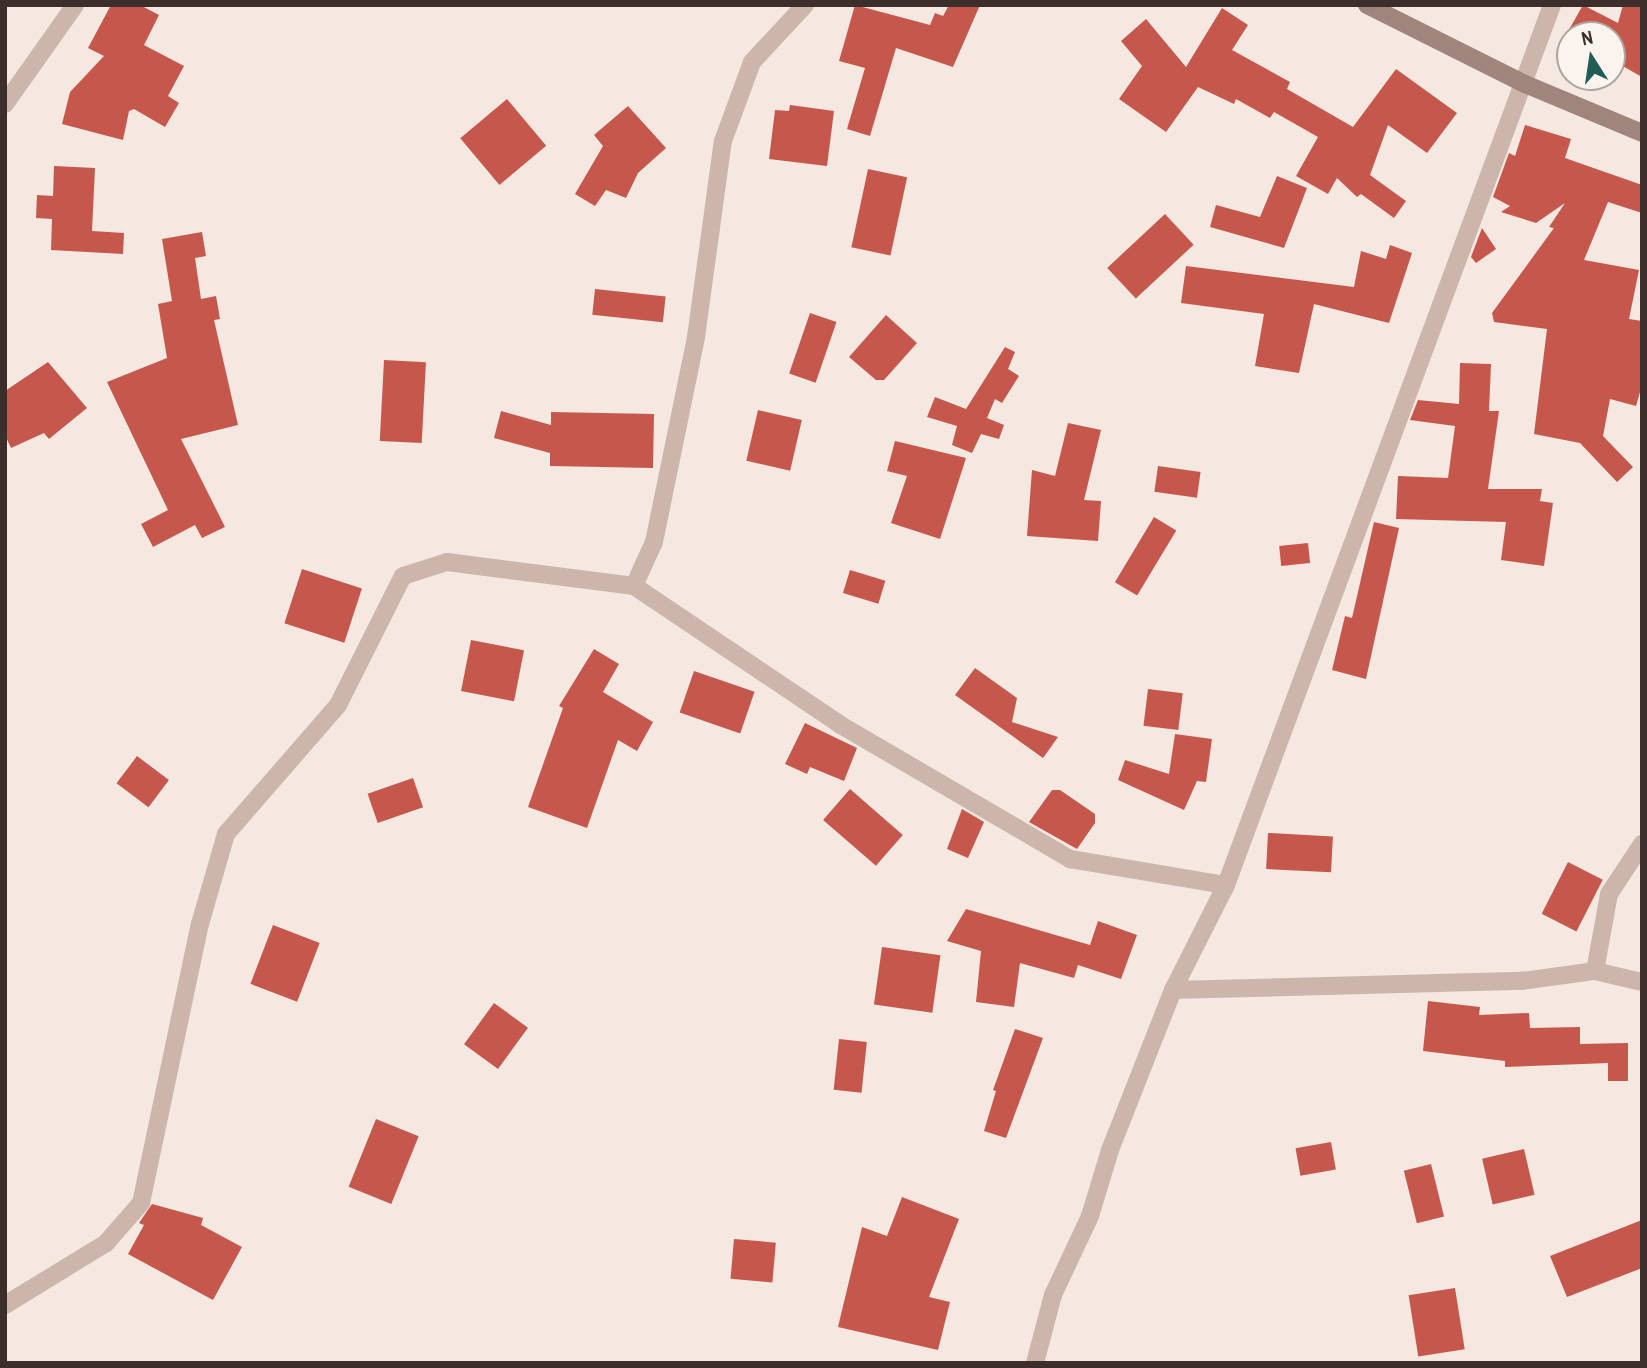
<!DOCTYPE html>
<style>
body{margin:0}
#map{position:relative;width:1647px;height:1368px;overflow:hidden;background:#f4e8e1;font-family:"Archivo Narrow",sans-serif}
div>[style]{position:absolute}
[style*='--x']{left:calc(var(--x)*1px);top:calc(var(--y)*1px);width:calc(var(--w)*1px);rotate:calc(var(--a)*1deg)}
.building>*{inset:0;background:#c6574c;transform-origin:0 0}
.street>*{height:18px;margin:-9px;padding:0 9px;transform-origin:9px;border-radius:9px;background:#ccb6ac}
.secondary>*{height:18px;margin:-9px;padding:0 9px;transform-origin:9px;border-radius:9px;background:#a0857d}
span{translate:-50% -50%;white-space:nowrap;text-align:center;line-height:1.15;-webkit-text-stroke:5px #fbf3ee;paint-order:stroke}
.frame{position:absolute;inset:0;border:7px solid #3b2e2b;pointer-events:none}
.north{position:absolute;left:1556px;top:21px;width:70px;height:70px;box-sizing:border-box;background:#fbf3ee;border:2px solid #aea4a0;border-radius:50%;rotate:348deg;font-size:19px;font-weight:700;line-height:28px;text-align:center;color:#3b2e2b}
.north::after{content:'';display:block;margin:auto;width:24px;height:32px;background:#205d57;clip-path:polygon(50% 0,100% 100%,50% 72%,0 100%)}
</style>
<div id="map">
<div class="building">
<div style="clip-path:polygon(111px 5px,140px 5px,159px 15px,144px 45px,184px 66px,168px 96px,179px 103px,165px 127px,134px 109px,129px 111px,123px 140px,62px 124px,70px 92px,104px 56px,88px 48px)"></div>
<div style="clip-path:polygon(855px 5px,930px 25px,935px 13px,943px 16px,949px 5px,980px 5px,953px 67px,896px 48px,870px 136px,847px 129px,865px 68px,839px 61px)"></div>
<div style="clip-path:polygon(1583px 5px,1618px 23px,1623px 5px,1642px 5px,1642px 77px,1612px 60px,1612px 35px,1566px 35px)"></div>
<div style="clip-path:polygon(1222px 8px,1248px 25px,1232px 50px,1290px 82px,1287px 89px,1353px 127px,1396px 69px,1457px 113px,1427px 153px,1388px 125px,1370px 175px,1406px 201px,1394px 218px,1361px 194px,1357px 197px,1337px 178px,1328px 194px,1296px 176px,1318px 137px,1274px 112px,1270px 118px,1236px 99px,1234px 104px,1198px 87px,1166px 132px,1119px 99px,1142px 66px,1121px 41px,1146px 19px,1186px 67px)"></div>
<div style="left:507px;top:99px;width:61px;height:61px;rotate:50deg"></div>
<div style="clip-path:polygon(790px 105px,834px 111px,827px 166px,769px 159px,775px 110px,789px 111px)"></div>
<div style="clip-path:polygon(628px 106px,666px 148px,638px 173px,626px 198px,606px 190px,595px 206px,575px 194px,603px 146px,594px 135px)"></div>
<div style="clip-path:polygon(1525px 125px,1571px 139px,1565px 158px,1642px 185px,1642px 213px,1608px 202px,1584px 260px,1639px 270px,1629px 319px,1642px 321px,1642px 385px,1636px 406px,1610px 399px,1603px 436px,1633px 467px,1617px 482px,1580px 443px,1534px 434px,1547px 329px,1494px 322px,1492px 313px,1554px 228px,1549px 227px,1565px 203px,1536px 223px,1501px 212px,1510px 206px,1493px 197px,1509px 153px,1515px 156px)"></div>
<div style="clip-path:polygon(54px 166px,95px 168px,92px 231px,124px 233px,123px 254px,51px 250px,52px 219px,36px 218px,37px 195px,53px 196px)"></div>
<div style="left:868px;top:169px;width:40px;height:80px;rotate:12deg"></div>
<div style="clip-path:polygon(1277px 176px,1307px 188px,1284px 248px,1210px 227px,1216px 205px,1260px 217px)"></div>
<div style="left:1165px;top:214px;width:42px;height:79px;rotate:47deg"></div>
<div style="clip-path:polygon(1482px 228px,1496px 249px,1476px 263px,1471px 257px)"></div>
<div style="clip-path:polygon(202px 232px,206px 256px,195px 258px,201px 299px,216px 296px,220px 319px,214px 320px,238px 425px,181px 439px,225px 527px,202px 538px,195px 525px,153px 547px,141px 524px,168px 510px,107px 382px,167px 358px,158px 304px,172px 301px,162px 239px)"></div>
<div style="clip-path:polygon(1390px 245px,1412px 253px,1389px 323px,1314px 304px,1299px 373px,1255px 366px,1264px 314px,1181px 303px,1186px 266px,1354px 287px,1361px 251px,1386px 259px)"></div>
<div style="left:595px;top:289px;width:71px;height:26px;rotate:6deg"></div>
<div style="left:810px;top:313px;width:28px;height:64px;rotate:19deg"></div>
<div style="clip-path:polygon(886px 315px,917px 343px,884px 380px,876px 380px,849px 357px)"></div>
<div style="clip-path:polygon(1005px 347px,1015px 352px,1008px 369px,1019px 376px,1002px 403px,995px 399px,987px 418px,1004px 425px,999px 439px,981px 434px,972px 453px,952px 445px,957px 426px,927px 417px,935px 397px,966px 409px)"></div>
<div style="left:384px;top:360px;width:42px;height:81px;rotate:3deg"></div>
<div style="clip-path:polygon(48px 362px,87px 408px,49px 439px,44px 433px,11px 448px,5px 435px,5px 391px)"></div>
<div style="clip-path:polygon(1460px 363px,1491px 364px,1489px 411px,1499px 411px,1488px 489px,1542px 489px,1540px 501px,1553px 503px,1544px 566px,1501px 560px,1506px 522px,1396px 519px,1398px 476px,1448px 478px,1455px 426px,1410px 420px,1418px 400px,1459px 404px)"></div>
<div style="left:758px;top:410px;width:45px;height:52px;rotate:13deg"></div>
<div style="clip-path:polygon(501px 411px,551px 425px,551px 412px,654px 414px,653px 468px,550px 466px,550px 453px,494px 438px)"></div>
<div style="clip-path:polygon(1068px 423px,1101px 430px,1084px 500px,1101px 501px,1098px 541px,1027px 536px,1032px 470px,1055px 476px)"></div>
<div style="clip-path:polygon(895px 441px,966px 458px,940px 539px,891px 523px,907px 476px,887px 471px)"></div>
<div style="left:1158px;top:466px;width:43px;height:26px;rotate:8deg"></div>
<div style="left:1154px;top:517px;width:26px;height:76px;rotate:31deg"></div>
<div style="clip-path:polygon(1374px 522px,1399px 528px,1366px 679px,1332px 670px,1345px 616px,1352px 618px)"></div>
<div style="left:1308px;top:543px;width:20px;height:29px;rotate:84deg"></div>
<div style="left:302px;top:569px;width:63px;height:57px;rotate:18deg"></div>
<div style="left:850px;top:570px;width:37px;height:24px;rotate:17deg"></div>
<div style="left:471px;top:640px;width:54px;height:52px;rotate:11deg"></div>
<div style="clip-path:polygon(594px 649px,619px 664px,603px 692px,653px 722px,637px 751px,618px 740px,587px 828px,528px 807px,563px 708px,559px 706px)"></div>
<div style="clip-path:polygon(975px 668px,1017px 698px,1012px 722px,1058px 737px,1043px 758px,955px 695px)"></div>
<div style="left:694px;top:671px;width:64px;height:44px;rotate:19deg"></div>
<div style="left:1148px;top:689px;width:35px;height:37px;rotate:7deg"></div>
<div style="clip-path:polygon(805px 723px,857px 748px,844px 781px,810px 767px,807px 774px,785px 764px)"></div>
<div style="clip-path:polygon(1175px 734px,1212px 739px,1206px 782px,1197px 781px,1184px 810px,1118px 780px,1125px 760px,1169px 774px)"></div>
<div style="left:137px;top:756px;width:40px;height:34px;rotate:37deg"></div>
<div style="left:413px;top:778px;width:31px;height:48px;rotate:71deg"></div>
<div style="left:850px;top:789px;width:70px;height:41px;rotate:41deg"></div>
<div style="clip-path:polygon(1052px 790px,1060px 790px,1095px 814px,1095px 823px,1077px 849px,1029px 822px)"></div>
<div style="clip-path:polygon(962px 809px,984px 822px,968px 858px,947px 849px)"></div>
<div style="left:1268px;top:833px;width:65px;height:36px;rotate:3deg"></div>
<div style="left:1568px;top:862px;width:39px;height:58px;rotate:27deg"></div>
<div style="clip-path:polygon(966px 909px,1090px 945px,1098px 921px,1137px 935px,1121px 979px,1078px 965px,1074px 978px,1020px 963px,1014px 1007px,976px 1002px,981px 951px,947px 941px)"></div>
<div style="left:273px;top:925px;width:50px;height:63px;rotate:21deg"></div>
<div style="left:882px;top:947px;width:59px;height:58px;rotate:8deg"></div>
<div style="clip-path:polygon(1428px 1001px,1480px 1007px,1479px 1015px,1529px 1013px,1530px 1028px,1580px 1027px,1580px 1044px,1628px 1043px,1628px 1081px,1608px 1081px,1608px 1063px,1505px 1067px,1505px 1061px,1423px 1051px)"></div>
<div style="left:494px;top:1003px;width:42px;height:51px;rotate:36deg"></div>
<div style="clip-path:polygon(1015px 1029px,1043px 1038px,1006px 1138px,984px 1131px,996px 1091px,993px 1090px)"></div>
<div style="left:839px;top:1039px;width:28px;height:51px;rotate:6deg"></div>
<div style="left:376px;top:1119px;width:46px;height:73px;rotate:22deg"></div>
<div style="left:1331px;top:1142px;width:28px;height:36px;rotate:80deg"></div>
<div style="left:1524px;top:1149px;width:47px;height:43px;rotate:77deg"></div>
<div style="left:1431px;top:1164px;width:54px;height:28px;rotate:76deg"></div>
<div style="clip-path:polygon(902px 1197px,959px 1219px,929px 1297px,950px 1302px,938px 1350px,838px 1327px,862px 1227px,887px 1236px)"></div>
<div style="clip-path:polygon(152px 1204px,203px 1218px,201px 1225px,242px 1247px,213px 1300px,128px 1254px,144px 1225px,139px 1223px)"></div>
<div style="clip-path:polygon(1642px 1220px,1642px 1268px,1567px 1297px,1550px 1256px)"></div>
<div style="left:734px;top:1239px;width:42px;height:40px;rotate:5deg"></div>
<div style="left:1455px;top:1288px;width:62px;height:47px;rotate:81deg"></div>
</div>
<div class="street">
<div style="--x:5;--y:104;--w:121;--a:-54.7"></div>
<div style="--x:634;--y:586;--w:48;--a:-65.6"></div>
<div style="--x:654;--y:542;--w:209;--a:-78.4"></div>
<div style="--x:696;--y:337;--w:198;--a:-82.2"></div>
<div style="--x:723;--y:141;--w:84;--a:-69.8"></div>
<div style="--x:752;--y:62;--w:78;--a:-47.1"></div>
<div style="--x:1595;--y:971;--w:78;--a:-79.7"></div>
<div style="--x:1609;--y:894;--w:60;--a:-56.6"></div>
<div style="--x:1173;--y:990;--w:349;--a:-1.5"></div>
<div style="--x:1522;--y:981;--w:74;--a:-7.8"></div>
<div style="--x:1595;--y:971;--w:48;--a:13.2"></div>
<div style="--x:5;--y:1305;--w:119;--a:-31.5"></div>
<div style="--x:106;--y:1243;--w:53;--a:-48.8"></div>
<div style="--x:141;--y:1203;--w:285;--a:-78.1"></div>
<div style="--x:200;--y:924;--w:94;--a:-73.9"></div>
<div style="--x:226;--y:834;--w:171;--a:-49"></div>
<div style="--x:338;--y:705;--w:144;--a:-63.3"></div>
<div style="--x:403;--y:576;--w:46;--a:-17.7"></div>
<div style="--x:447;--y:562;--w:189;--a:7.3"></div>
<div style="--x:634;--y:586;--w:247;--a:33.9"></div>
<div style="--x:839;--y:724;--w:268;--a:30.3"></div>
<div style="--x:1070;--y:859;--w:158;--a:9.5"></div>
<div style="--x:1035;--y:1363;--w:70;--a:-75.2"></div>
<div style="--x:1053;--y:1295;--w:87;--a:-64.9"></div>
<div style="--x:1090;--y:1216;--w:69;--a:-73.1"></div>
<div style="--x:1110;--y:1150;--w:172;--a:-68.5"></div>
<div style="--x:1173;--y:990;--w:118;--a:-63.2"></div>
<div style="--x:1226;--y:885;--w:938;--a:-69.67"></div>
</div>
<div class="secondary">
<div style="--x:1367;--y:5;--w:177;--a:26.6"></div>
<div style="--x:1525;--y:84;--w:127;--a:22.7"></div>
</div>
<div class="frame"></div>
<div class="north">N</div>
</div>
